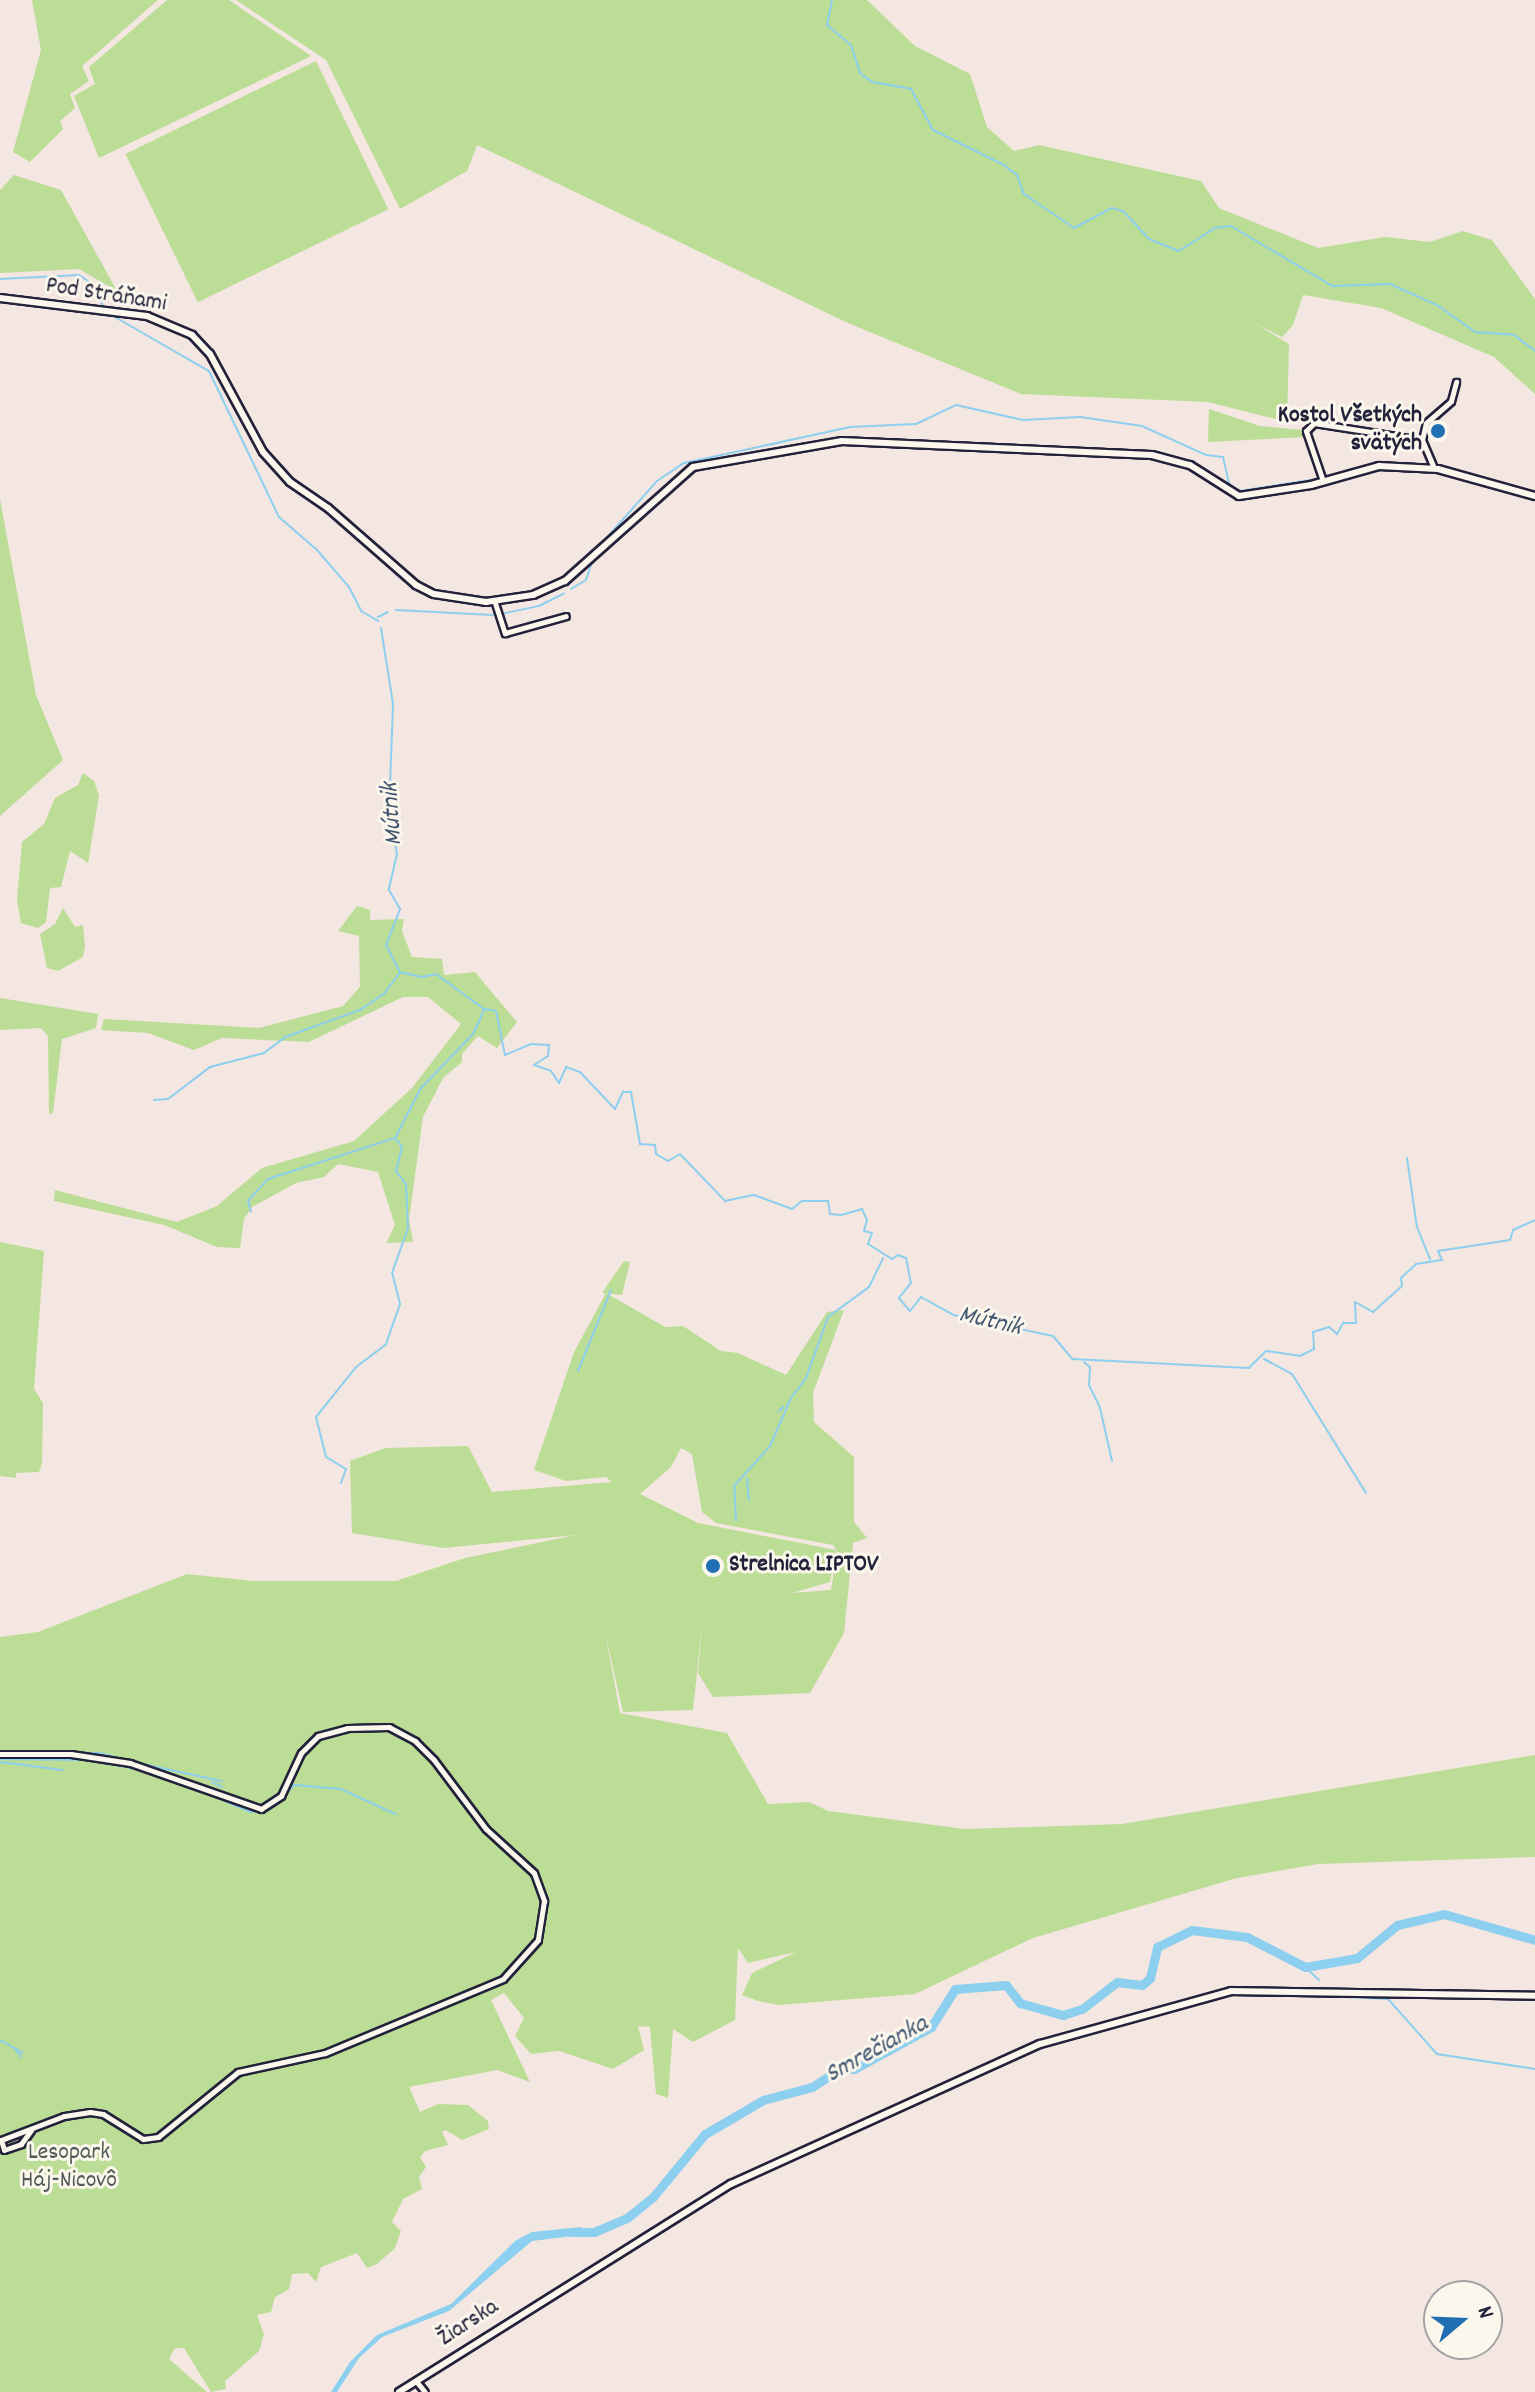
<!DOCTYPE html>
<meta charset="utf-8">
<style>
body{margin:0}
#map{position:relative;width:1535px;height:2392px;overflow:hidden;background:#f4e6e1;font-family:Dekko,sans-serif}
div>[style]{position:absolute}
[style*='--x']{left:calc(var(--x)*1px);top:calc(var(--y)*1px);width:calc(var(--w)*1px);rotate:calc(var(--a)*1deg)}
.green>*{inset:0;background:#bcdd95;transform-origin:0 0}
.water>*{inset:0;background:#8dcfee}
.stream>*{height:2px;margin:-1px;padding:0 1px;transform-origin:1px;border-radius:1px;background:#8dcfee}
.river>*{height:9px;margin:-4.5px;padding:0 4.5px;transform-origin:4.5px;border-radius:4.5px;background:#8dcfee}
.roads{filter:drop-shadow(2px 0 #22223b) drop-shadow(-2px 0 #22223b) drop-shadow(0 2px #22223b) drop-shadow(0 -2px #22223b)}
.minor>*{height:5px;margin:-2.5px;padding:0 2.5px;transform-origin:2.5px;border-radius:2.5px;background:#fbf7ec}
.tertiary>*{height:6px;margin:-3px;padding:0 3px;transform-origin:3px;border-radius:3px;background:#fbf7ec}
.dots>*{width:22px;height:22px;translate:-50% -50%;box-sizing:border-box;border:4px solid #fbf7ec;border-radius:50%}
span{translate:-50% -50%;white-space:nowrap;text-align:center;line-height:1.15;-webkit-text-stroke:6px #fbf7ec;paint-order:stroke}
.street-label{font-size:24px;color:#22223b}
.poi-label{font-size:24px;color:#22223b;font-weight:700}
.right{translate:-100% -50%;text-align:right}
.left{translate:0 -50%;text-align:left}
.park-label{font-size:24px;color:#505a56}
.water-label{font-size:26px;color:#425671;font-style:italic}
.north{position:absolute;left:1423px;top:2280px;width:80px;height:80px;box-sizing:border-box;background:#fbf7ec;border:2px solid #a4a2a5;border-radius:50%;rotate:71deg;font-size:22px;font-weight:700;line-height:32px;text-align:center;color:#22223b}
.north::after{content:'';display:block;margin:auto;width:28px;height:36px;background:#1f6fb2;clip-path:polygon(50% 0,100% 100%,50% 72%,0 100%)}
</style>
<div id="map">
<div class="green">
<div style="clip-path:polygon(32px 0,158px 0,82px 66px,89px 81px,70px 94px,75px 108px,60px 121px,63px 129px,30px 162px,13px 152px,41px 50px)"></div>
<div style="clip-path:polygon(167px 0,229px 0,311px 56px,99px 158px,74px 96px,95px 84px,89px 67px)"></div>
<div style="clip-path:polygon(236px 0,867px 0,915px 46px,970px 74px,987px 127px,1014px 151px,1039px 145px,1201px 181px,1219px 208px,1318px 248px,1385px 237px,1430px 242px,1463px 231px,1492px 240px,1535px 299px,1535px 394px,1494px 357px,1381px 308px,1303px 295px,1293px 325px,1282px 337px,1256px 324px,1289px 344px,1287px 422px,1208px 402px,1021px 394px,848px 323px,477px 145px,467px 171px,400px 209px,326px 60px)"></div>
<div style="left:316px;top:61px;width:165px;height:212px;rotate:64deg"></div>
<div style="clip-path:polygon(14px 175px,61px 190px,117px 291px,79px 269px,0 273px,0 190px)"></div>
<div style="clip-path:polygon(1209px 409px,1260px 426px,1303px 430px,1305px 437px,1208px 442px)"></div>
<div style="clip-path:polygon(0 499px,36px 695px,63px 760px,0 816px)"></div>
<div style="clip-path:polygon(83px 773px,94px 781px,99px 796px,88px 863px,70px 851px,61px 887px,50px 888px,46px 922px,38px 928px,21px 923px,17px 900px,22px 842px,44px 824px,55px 798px,78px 785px)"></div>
<div style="clip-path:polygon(357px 906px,370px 910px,370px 920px,404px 919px,402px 931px,412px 957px,442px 959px,444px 975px,475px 972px,517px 1022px,497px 1048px,478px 1036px,462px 1054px,462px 1062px,443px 1078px,423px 1117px,409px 1219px,413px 1242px,386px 1243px,395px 1225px,378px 1172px,338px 1164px,324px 1177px,296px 1183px,252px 1207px,244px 1219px,240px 1248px,217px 1247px,164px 1225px,54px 1201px,55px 1190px,177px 1222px,217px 1206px,262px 1168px,354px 1141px,412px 1088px,461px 1024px,428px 997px,403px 997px,309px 1042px,222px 1038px,194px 1050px,148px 1033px,101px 1030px,104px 1019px,259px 1028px,343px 1006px,360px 987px,359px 936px,338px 931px)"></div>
<div style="clip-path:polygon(63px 908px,75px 927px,83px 925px,85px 946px,83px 957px,58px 971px,47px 968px,40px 934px,55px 924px)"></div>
<div style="clip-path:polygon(0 998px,98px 1014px,96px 1028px,62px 1039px,53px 1113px,49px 1114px,48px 1036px,41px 1028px,0 1030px)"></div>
<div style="clip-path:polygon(0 1242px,44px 1251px,34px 1389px,43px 1403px,42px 1463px,39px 1472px,16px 1473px,16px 1478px,0 1476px)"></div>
<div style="clip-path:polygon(624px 1261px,630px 1262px,622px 1295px,602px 1293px)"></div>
<div style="clip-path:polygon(evenodd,606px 1293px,665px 1327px,683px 1326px,721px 1351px,738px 1353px,786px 1375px,827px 1312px,844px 1310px,813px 1393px,814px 1422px,854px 1457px,854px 1522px,867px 1538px,853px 1543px,844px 1633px,810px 1693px,713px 1697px,698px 1673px,703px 1616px,693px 1710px,623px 1712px,605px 1632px,620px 1713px,727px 1733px,768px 1804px,809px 1802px,828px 1811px,965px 1829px,1122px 1824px,1535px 1755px,1535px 1857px,1318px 1864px,1237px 1878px,1033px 1938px,915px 1994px,779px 2005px,758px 2001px,742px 1995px,752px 1973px,796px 1952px,748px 1963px,738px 1948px,735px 2020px,693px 2042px,673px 2029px,668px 2098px,656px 2094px,650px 2027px,638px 2026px,644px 2050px,613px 2069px,559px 2051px,531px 2054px,515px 2036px,524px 2018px,504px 1993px,491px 2000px,530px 2082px,497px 2070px,409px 2087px,420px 2112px,438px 2104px,468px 2105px,488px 2121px,489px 2129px,462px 2140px,446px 2130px,442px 2132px,448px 2145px,425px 2151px,420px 2157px,426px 2167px,419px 2177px,422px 2189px,403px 2199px,392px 2222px,401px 2231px,395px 2248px,377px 2264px,367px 2268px,357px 2253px,321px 2267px,316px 2282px,308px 2273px,292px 2274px,289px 2289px,275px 2297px,271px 2312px,257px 2315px,264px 2334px,259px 2351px,225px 2381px,226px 2389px,211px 2392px,184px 2348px,175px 2348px,169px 2359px,207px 2392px,0 2392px,0 1637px,38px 1632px,187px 1574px,253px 1581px,396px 1581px,465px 1558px,576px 1535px,444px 1548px,352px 1533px,350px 1461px,385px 1448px,468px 1446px,492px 1492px,612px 1482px,606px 1477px,566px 1481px,534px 1470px,574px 1352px,606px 1293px,681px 1448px,692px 1454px,702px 1512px,716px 1523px,833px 1545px,837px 1551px,831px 1590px,792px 1593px,830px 1582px,836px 1550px,698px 1523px,640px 1494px,671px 1467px,681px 1448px)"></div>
</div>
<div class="water">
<div style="clip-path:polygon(581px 2227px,581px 2235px,532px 2241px,449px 2311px,382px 2337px,359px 2358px,337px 2392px,331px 2392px,350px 2362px,377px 2335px,451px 2304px,515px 2241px,532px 2232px)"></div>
</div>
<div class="stream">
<div style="--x:832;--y:0;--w:25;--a:101"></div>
<div style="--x:827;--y:25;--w:31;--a:40"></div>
<div style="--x:851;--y:45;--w:29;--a:72"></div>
<div style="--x:860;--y:73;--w:15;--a:37"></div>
<div style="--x:872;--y:82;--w:40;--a:10"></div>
<div style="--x:911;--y:89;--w:47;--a:61.8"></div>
<div style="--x:933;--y:130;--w:79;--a:26.2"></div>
<div style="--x:1004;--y:165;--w:16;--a:38"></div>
<div style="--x:1017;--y:175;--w:20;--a:70"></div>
<div style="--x:1024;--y:194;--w:60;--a:34.2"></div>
<div style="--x:1074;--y:228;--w:43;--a:-27.8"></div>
<div style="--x:1112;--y:208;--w:11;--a:15"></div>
<div style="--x:1123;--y:211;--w:38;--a:47"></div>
<div style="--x:1149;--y:239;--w:32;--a:22"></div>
<div style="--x:1179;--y:251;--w:43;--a:-32.6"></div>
<div style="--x:1215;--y:228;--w:16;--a:-7"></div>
<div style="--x:1231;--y:226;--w:117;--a:30.7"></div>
<div style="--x:1332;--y:286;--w:58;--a:-2"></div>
<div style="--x:1390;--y:284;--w:51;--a:24.1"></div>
<div style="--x:1437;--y:305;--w:47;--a:35.4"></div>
<div style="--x:1475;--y:332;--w:39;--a:4"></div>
<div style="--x:1514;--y:335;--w:26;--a:37"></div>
<div style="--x:0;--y:279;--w:79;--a:-2.9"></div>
<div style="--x:79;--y:275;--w:18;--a:34"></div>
<div style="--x:94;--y:285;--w:26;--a:67"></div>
<div style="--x:108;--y:313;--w:116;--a:29.9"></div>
<div style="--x:209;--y:371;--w:162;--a:64.4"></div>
<div style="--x:279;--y:517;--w:50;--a:41"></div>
<div style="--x:317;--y:550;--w:49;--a:49.1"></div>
<div style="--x:349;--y:587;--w:27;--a:63"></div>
<div style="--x:361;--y:611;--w:20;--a:30"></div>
<div style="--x:1375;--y:470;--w:55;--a:2.1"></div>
<div style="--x:1450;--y:475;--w:61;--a:16.1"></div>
<div style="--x:1324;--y:486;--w:24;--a:-19"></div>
<div style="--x:594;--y:552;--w:95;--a:-48.4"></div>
<div style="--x:657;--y:481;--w:32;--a:-34"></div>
<div style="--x:684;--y:463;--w:170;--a:-12.2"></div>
<div style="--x:850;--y:427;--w:66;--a:-2.6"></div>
<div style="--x:916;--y:424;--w:44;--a:-25.4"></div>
<div style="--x:956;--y:405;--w:69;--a:12.6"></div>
<div style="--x:1023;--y:420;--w:57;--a:-3"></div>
<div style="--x:1080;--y:417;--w:63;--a:8.3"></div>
<div style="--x:1142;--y:426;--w:70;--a:24.4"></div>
<div style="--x:1206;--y:455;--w:17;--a:7"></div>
<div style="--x:1223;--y:457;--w:32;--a:77"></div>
<div style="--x:1230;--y:488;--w:9;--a:18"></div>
<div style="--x:1239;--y:491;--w:79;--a:-8.7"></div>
<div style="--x:571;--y:589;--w:17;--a:-31"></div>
<div style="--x:586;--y:580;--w:16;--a:-72"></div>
<div style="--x:396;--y:610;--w:97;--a:3"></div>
<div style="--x:501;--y:614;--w:39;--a:-12"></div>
<div style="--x:539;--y:606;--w:28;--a:-27"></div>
<div style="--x:378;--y:617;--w:11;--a:-27"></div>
<div style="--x:381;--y:628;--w:77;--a:81"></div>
<div style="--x:393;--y:704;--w:109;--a:92.1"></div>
<div style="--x:389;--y:813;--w:42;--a:79"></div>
<div style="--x:397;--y:854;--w:37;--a:103"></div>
<div style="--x:389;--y:890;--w:22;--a:60"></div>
<div style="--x:400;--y:909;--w:39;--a:111"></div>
<div style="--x:386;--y:945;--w:30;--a:63"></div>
<div style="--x:400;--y:972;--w:23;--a:13"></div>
<div style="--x:422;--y:977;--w:14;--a:-12"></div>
<div style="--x:436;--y:974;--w:59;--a:36.1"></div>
<div style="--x:484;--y:1009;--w:12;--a:9"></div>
<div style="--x:496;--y:1011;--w:45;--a:78.4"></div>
<div style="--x:505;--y:1055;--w:28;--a:-23"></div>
<div style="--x:531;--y:1044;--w:18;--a:3"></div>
<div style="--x:549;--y:1045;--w:11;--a:95"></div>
<div style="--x:548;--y:1056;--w:17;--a:147"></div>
<div style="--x:534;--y:1065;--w:18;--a:19"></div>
<div style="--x:551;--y:1071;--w:14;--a:56"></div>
<div style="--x:559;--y:1083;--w:17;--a:-66"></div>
<div style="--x:566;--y:1067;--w:15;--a:20"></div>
<div style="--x:580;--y:1072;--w:51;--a:46.6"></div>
<div style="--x:615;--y:1109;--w:19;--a:-65"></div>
<div style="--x:623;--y:1092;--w:8;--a:0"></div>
<div style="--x:631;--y:1092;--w:53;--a:80.2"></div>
<div style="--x:640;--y:1144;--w:15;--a:4"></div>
<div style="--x:655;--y:1145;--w:9;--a:84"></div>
<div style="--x:656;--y:1154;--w:14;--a:30"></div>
<div style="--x:668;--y:1161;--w:14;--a:-30"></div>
<div style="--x:680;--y:1154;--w:65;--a:46.2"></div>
<div style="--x:725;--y:1201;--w:30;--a:-12"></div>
<div style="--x:754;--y:1195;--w:40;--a:20.2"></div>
<div style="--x:792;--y:1209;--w:13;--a:-39"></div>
<div style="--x:802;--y:1201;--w:26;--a:0"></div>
<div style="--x:828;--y:1201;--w:13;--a:81"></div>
<div style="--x:830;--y:1214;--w:11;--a:5"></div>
<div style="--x:841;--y:1215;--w:22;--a:-16"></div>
<div style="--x:862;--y:1209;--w:12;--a:66"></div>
<div style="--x:867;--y:1220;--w:11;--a:105"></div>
<div style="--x:864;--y:1231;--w:8;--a:14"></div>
<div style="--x:872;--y:1233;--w:12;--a:110"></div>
<div style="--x:868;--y:1244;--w:28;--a:32"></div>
<div style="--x:892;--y:1259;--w:7;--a:-34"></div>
<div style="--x:898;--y:1255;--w:9;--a:21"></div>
<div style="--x:906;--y:1258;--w:25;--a:79"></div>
<div style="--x:911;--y:1283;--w:19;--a:129"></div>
<div style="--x:899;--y:1298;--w:17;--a:50"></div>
<div style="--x:910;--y:1311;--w:18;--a:-52"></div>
<div style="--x:921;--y:1297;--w:38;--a:29"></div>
<div style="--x:954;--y:1315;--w:101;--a:12"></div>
<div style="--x:1053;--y:1336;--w:30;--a:50"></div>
<div style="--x:1072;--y:1359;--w:177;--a:2.9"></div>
<div style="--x:1249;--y:1368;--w:24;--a:-45"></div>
<div style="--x:1266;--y:1351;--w:34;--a:8"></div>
<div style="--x:1300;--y:1356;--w:16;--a:-27"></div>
<div style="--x:1314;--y:1349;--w:17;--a:-93"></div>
<div style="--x:1313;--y:1332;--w:17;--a:-17"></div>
<div style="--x:1329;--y:1327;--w:11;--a:41"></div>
<div style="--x:1337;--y:1334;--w:13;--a:-61"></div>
<div style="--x:1343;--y:1323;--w:13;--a:0"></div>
<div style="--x:1356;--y:1323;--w:21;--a:-93"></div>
<div style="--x:1355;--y:1302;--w:21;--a:29"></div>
<div style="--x:1373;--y:1312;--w:39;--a:-42"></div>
<div style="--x:1402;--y:1286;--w:8;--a:-97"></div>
<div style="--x:1401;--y:1278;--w:21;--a:-43"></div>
<div style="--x:1416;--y:1264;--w:26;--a:-9"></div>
<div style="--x:1442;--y:1260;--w:10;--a:-114"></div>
<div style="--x:1438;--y:1251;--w:73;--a:-8.7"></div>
<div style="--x:1510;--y:1240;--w:10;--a:-73"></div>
<div style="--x:1513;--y:1230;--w:24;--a:-24"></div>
<div style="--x:154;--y:1100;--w:14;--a:-4"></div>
<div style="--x:168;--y:1099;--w:53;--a:-37.3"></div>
<div style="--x:210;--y:1067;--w:56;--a:-14.5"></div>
<div style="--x:264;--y:1053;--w:26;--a:-37"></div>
<div style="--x:285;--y:1037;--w:80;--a:-19.8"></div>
<div style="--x:360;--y:1010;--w:29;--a:-34"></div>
<div style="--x:384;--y:994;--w:26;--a:-54"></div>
<div style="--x:1407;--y:1158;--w:70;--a:81.8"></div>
<div style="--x:1417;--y:1227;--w:35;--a:68"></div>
<div style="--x:251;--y:1212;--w:11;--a:-105"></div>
<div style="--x:248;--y:1201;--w:30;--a:-48"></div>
<div style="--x:268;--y:1179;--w:133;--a:-17.9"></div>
<div style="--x:1264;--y:1359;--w:32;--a:28"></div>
<div style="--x:1292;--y:1374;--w:140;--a:58.1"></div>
<div style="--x:1084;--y:1362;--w:8;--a:40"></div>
<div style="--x:1090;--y:1367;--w:18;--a:93"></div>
<div style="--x:1089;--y:1385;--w:25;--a:64"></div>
<div style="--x:1100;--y:1408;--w:54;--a:77.2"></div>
<div style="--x:578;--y:1371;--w:87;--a:-67.8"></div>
<div style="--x:779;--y:1411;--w:6;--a:-45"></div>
<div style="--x:747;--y:1478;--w:22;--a:85"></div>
<div style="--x:341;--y:1483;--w:15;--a:-70"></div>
<div style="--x:346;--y:1469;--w:23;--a:-149"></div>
<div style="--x:326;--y:1457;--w:41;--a:-104"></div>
<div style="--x:316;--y:1417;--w:64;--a:-51.3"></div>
<div style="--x:356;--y:1367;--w:38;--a:-37"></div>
<div style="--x:386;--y:1344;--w:42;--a:-70.7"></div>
<div style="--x:400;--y:1304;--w:32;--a:-104"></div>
<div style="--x:392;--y:1273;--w:48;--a:-70.4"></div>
<div style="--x:408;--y:1228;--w:44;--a:-92.6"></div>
<div style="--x:406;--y:1184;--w:16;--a:-128"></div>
<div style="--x:396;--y:1171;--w:25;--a:-76"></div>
<div style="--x:402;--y:1147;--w:11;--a:-128"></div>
<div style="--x:395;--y:1138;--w:56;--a:-62.5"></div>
<div style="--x:421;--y:1088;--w:75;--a:-46.1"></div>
<div style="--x:473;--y:1034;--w:26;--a:-65"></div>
<div style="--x:736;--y:1520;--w:34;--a:-93"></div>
<div style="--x:734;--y:1486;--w:54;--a:-48"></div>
<div style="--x:770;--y:1446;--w:52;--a:-66.4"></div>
<div style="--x:791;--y:1398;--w:25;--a:-53"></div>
<div style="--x:806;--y:1378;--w:65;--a:-70.2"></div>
<div style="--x:828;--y:1317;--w:51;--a:-36.2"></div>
<div style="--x:869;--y:1287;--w:32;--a:-64"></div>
<div style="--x:51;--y:1752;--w:48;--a:1.2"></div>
<div style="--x:99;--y:1753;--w:29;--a:14"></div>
<div style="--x:0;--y:1759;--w:86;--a:0.7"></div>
<div style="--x:86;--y:1760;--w:58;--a:10"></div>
<div style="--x:0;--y:1762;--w:63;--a:7.4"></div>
<div style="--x:133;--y:1762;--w:91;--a:12.1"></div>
<div style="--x:212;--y:1782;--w:11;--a:27"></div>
<div style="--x:202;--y:1791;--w:52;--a:23.6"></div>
<div style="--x:250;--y:1812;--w:21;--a:-8"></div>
<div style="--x:271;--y:1809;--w:33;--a:-46"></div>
<div style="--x:294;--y:1785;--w:47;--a:4.9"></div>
<div style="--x:341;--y:1789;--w:60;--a:24.8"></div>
<div style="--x:1305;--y:1967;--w:19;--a:43"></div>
<div style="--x:1322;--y:1996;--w:66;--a:2.6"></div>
<div style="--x:1388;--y:1999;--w:74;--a:48.3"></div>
<div style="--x:1437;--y:2054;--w:99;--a:8.7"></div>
<div style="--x:0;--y:2040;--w:26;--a:29"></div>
<div style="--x:15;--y:2049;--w:10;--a:53"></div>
</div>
<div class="river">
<div style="--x:571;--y:2232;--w:23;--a:0"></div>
<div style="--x:594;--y:2232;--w:36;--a:-23"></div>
<div style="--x:627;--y:2218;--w:33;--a:-39"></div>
<div style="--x:653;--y:2197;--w:82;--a:-50.5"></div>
<div style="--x:705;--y:2134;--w:67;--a:-30.4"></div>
<div style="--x:763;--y:2100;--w:51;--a:-14.9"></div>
<div style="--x:812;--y:2087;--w:31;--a:-33"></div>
<div style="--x:838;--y:2070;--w:16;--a:-4"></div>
<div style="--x:854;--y:2069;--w:88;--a:-28.6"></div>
<div style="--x:931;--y:2027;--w:45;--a:-57.7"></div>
<div style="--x:955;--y:1989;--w:51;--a:-4.5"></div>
<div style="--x:1006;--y:1985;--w:23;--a:52"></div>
<div style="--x:1020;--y:2003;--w:45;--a:15.6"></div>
<div style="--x:1063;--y:2015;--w:20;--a:-18"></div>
<div style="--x:1082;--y:2009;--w:44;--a:-37.6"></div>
<div style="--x:1117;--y:1982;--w:25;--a:7"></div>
<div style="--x:1142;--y:1985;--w:11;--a:-41"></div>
<div style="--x:1150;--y:1978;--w:32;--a:-77"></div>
<div style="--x:1157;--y:1947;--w:39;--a:-26"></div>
<div style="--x:1192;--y:1930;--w:55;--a:7.3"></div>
<div style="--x:1247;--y:1937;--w:65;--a:27.3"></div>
<div style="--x:1305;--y:1967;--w:53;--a:-9.8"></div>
<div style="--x:1357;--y:1958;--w:52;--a:-39.5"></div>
<div style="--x:1397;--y:1925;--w:48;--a:-13.2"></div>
<div style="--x:1444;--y:1914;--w:95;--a:15.9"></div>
</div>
<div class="roads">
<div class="minor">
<div style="--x:1434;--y:468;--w:30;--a:-113"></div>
<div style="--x:1422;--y:440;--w:17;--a:-77"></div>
<div style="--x:1426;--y:423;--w:33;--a:-41"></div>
<div style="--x:1451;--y:401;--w:20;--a:-75"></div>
<div style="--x:1323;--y:481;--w:53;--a:-108.8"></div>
<div style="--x:1306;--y:431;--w:11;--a:-45"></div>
<div style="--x:1314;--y:423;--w:109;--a:8.9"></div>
<div style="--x:495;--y:603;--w:32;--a:72"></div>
<div style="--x:505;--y:633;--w:63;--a:-15.6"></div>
<div style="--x:0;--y:1754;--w:71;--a:0"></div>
<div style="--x:71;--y:1754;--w:60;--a:8.7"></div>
<div style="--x:130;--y:1763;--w:139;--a:19.3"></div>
<div style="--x:261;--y:1809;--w:24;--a:-33"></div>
<div style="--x:281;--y:1796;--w:47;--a:-65.1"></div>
<div style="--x:301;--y:1753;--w:24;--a:-45"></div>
<div style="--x:318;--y:1736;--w:30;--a:-15"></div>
<div style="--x:347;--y:1728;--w:42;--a:-1.4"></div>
<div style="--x:389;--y:1727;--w:30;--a:28"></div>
<div style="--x:415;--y:1741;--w:27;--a:45"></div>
<div style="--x:434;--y:1760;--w:86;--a:53"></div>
<div style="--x:486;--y:1829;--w:65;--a:42.5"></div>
<div style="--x:534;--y:1873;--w:30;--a:70"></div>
<div style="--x:544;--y:1901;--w:39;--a:99"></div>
<div style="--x:538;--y:1940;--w:52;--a:131.9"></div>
<div style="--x:503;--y:1979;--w:193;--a:157.4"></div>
<div style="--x:325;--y:2053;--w:89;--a:167.7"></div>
<div style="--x:238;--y:2072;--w:103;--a:140.9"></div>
<div style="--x:158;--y:2137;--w:15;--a:172"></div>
<div style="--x:143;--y:2139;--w:47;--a:-148"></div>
<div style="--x:103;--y:2114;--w:13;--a:-171"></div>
<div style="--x:90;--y:2112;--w:26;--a:171"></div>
<div style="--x:64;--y:2116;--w:67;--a:159.1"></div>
<div style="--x:1;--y:2140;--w:10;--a:73"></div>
<div style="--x:4;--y:2150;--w:18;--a:-19"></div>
<div style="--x:21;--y:2144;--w:17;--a:-54"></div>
<div style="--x:416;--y:2381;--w:14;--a:51"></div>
</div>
<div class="tertiary">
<div style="--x:0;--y:298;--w:148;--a:7"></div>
<div style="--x:147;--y:316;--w:49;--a:22.9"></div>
<div style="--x:192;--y:335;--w:26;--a:47"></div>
<div style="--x:210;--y:354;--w:111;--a:61.6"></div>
<div style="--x:263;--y:452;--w:40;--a:48"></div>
<div style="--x:290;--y:482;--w:46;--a:34.4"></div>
<div style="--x:328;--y:508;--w:117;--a:41.2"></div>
<div style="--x:416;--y:585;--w:20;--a:27"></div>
<div style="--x:434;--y:594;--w:53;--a:8.7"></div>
<div style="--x:486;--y:602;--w:48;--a:-8.5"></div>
<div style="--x:533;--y:595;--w:35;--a:-24"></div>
<div style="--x:565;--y:581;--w:171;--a:-41.7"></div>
<div style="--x:693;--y:467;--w:151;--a:-9.9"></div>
<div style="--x:842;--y:441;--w:310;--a:2.6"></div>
<div style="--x:1152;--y:455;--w:39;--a:15"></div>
<div style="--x:1190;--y:465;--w:58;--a:32.3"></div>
<div style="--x:1239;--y:496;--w:73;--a:-8.7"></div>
<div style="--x:1311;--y:485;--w:71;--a:-15.6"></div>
<div style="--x:1379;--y:466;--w:59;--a:2.9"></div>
<div style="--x:1438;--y:469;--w:101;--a:15.6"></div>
<div style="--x:399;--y:2392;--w:392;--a:-32.1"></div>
<div style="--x:731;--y:2184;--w:339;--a:-24.4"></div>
<div style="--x:1040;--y:2044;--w:198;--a:-15.5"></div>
<div style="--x:1231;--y:1991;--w:304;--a:0.9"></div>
</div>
</div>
<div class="dots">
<div style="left:1438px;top:431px;background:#1f6fb2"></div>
<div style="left:713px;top:1566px;background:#1f6fb2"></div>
</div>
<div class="street-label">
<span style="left:106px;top:296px;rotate:9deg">Pod Stráňami</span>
<span style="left:469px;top:2324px;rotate:-33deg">Žiarska</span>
</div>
<div class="poi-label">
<span class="right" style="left:1422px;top:431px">Kostol Všetkých<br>svätých</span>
<span class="left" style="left:729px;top:1566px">Strelnica LIPTOV</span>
</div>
<div class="park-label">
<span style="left:69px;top:2168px">Lesopark<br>Háj-Nicovô</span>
</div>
<div class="water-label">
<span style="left:393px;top:814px;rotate:-94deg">Mútnik</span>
<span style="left:990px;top:1322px;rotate:13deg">Mútnik</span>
<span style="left:877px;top:2050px;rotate:-29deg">Smrečianka</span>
</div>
<div class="north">N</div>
</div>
